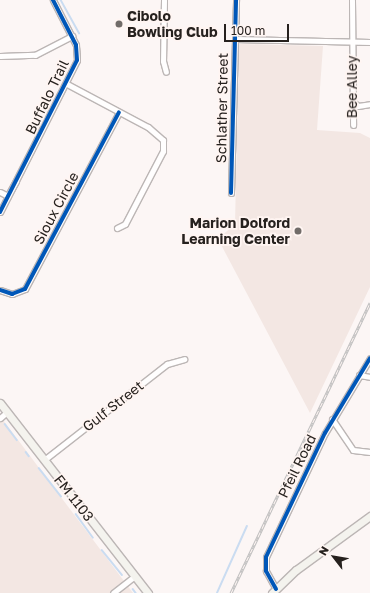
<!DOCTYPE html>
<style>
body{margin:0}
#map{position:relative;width:370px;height:593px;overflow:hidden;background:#fcf6f5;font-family:"Golos Text",sans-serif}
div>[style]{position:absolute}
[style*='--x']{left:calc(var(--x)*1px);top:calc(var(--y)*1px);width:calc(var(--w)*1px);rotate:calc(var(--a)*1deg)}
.built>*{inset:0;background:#f3e7e3}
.stream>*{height:1.5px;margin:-0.75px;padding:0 0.75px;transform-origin:0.75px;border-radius:0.75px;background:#cadcf1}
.roads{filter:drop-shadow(1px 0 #bcb6b5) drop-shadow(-1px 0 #bcb6b5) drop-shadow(0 1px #bcb6b5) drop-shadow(0 -1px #bcb6b5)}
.minor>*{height:5px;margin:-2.5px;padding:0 2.5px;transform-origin:2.5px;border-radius:2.5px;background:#fffefe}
.secondary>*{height:7px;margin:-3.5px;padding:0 3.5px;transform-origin:3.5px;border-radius:3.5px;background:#f4f3ee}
.rail>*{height:3px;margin-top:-1.5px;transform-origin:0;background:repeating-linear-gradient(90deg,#fff5f2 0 4.5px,#c0bfbf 0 9px);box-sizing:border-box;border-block:1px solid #c0bfbf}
.cycleway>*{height:4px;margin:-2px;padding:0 2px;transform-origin:2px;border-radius:2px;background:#0057b8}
.dots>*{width:11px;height:11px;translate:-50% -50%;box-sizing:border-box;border:2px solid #fff5f2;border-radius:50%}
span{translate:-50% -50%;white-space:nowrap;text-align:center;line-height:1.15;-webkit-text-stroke:3.5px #fff5f2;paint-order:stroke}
.poi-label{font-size:14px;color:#26211e;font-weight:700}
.left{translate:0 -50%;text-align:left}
.right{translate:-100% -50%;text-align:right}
.street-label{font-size:14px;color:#26211e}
.north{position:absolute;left:314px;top:537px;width:40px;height:40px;-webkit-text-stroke:3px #fff5f2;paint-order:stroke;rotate:301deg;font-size:11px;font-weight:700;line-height:16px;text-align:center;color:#26211e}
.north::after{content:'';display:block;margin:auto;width:14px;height:18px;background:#26211e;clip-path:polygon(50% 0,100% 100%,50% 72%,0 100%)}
.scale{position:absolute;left:224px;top:24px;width:65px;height:18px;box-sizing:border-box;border:2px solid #26211e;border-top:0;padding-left:5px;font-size:12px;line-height:14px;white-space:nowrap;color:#26211e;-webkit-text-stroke:3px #fff5f2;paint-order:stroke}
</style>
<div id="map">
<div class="built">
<div style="clip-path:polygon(239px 44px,323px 46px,317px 130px,360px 133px,370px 138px,370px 287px,310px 413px,218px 239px,235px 224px)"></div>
<div style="clip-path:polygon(0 416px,133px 593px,0 593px)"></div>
</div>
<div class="stream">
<div style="--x:61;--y:0;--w:38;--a:61"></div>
<div style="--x:5;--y:424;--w:20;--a:53"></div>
<div style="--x:26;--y:452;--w:5;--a:53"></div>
<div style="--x:39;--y:468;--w:36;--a:52"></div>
<div style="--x:76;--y:514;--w:29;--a:54"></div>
<div style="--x:102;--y:550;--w:32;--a:51"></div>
<div style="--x:133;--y:589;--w:5;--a:53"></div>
<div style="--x:217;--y:593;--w:73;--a:-65.9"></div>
</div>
<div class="roads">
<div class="minor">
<div style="--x:164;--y:0;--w:61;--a:90.9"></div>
<div style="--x:163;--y:61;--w:11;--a:75"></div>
<div style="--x:352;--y:0;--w:125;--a:89.5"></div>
<div style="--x:235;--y:39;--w:135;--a:1.3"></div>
<div style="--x:0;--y:56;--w:35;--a:-2"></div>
<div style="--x:35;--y:55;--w:42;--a:-27.2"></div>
<div style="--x:67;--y:84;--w:92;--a:28"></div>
<div style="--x:148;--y:127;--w:20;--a:41"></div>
<div style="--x:163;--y:140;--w:11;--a:90"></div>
<div style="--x:163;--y:151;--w:82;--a:117.5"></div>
<div style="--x:125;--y:224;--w:9;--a:153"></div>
<div style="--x:353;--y:102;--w:6;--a:39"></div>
<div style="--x:358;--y:106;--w:12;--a:-9"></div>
<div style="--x:0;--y:192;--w:9;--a:27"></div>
<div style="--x:231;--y:193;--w:193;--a:-88.5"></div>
<div style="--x:8;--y:195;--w:16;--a:-60"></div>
<div style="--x:0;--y:212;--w:170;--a:-63.1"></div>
<div style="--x:77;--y:60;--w:15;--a:-94"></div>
<div style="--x:76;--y:45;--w:51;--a:-117.1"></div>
<div style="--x:0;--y:290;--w:13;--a:18"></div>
<div style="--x:12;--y:294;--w:14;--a:-21"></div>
<div style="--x:25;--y:289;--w:200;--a:-62"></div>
<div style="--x:359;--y:375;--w:11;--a:10"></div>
<div style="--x:0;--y:418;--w:9;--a:-41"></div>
<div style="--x:332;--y:419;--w:37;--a:56"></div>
<div style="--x:353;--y:450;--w:17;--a:7"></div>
<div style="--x:44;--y:460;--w:156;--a:-38"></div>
<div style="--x:167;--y:364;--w:18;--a:-16"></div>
<div style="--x:276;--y:589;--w:21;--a:-119"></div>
<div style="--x:266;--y:571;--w:14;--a:-90"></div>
<div style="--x:266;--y:557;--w:137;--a:-64.6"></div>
<div style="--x:325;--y:433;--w:87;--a:-59"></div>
<div style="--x:113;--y:593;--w:28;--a:-38"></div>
</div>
<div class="secondary">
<div style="--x:0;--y:403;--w:241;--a:52.1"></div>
<div style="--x:272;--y:593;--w:33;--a:-44"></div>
<div style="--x:296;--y:570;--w:92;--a:-36.1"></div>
</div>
</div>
<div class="rail">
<div style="--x:231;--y:593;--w:322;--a:-64.4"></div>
</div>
<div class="cycleway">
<div style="--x:231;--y:193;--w:193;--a:-88.5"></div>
<div style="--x:0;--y:212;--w:170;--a:-63.1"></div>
<div style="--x:77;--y:60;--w:15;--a:-94"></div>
<div style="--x:76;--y:45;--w:51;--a:-117.1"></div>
<div style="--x:0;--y:290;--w:13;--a:18"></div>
<div style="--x:12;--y:294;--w:14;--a:-21"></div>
<div style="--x:25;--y:289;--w:200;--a:-62"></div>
<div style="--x:276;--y:589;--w:21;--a:-119"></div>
<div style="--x:266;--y:571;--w:14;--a:-90"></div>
<div style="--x:266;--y:557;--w:137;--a:-64.6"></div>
<div style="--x:325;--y:433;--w:87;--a:-59"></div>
</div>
<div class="dots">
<div style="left:119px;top:24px;background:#716c69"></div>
<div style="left:298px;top:231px;background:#716c69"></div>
</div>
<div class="poi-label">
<span class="left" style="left:127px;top:24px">Cibolo<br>Bowling Club</span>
<span class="right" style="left:290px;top:231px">Marion Dolford<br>Learning Center</span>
</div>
<div class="street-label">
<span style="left:352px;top:87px;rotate:-90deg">Bee Alley</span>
<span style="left:47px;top:97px;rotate:-64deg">Buffalo Trail</span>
<span style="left:222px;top:108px;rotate:-89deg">Schlather Street</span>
<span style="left:56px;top:208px;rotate:-62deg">Sioux Circle</span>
<span style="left:113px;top:406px;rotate:-38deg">Gulf Street</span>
<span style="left:297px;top:466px;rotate:-64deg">Pfeil Road</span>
<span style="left:74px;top:498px;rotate:52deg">FM 1103</span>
</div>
<div class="north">N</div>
<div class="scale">100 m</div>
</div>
